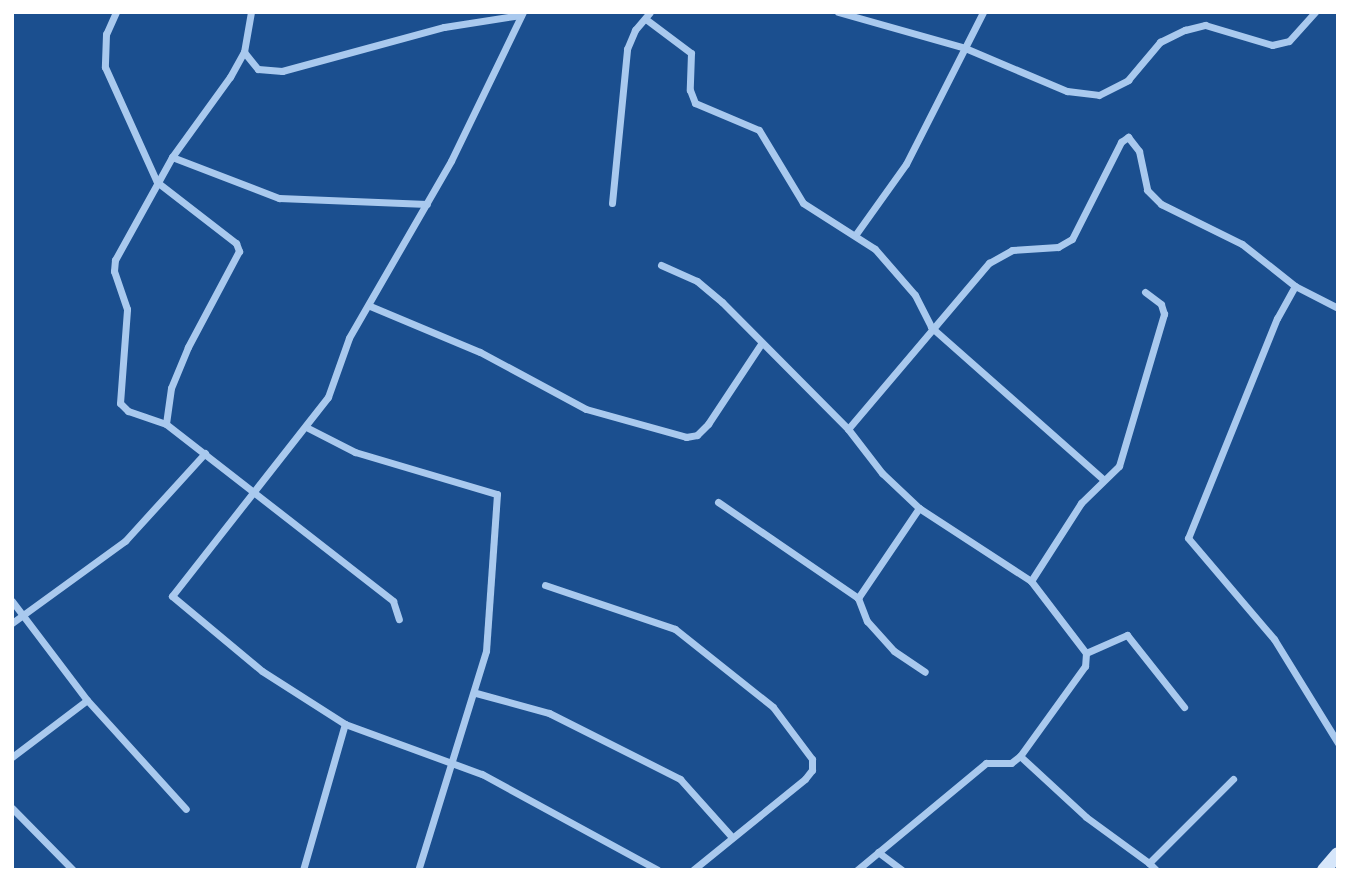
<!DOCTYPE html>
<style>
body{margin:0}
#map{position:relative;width:1350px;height:882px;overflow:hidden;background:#1b4f8f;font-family:"Fira Sans",sans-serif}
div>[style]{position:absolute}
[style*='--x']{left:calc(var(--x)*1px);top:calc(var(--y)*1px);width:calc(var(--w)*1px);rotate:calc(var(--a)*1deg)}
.street>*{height:7px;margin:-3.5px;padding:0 3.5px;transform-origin:3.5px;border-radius:3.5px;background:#a9c9ee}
.secondary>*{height:14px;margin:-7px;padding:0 7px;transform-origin:7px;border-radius:7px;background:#d6e6fa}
span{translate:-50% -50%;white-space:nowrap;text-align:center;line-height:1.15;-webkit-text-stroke:5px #1b4f8f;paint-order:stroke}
.frame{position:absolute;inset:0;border:14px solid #fff;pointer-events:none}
</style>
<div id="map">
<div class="street">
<div style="--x:116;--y:12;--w:24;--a:114"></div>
<div style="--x:106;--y:34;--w:33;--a:92"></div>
<div style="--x:105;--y:67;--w:126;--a:65.7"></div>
<div style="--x:157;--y:182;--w:100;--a:37.7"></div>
<div style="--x:236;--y:243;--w:9;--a:69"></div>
<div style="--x:239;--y:251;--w:109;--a:118"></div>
<div style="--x:188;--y:347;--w:44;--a:112.5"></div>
<div style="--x:171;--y:388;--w:36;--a:98"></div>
<div style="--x:166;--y:424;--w:288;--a:37.9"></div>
<div style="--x:393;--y:601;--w:19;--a:72"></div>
<div style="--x:523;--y:12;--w:165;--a:115.8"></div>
<div style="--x:451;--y:161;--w:204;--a:120"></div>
<div style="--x:349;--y:338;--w:63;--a:109.6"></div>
<div style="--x:328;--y:397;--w:253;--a:128.1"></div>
<div style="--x:172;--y:596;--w:117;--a:39.8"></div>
<div style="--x:262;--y:671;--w:98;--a:32.6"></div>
<div style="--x:345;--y:724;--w:146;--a:20.1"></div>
<div style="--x:482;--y:774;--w:200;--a:28.6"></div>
<div style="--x:838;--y:12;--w:132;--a:15.8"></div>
<div style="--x:965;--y:48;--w:111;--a:22.9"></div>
<div style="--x:1067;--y:91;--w:32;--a:7"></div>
<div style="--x:1099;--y:95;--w:33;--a:-27"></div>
<div style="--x:1128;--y:80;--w:50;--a:-49.9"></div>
<div style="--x:1160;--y:42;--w:28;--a:-26"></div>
<div style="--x:1185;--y:30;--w:21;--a:-14"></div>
<div style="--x:1205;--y:25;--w:70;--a:16.6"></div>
<div style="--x:1272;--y:45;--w:17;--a:-13"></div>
<div style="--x:1289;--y:41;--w:39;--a:-48"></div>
<div style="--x:647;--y:20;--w:55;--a:36.9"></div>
<div style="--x:691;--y:53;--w:37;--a:92"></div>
<div style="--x:690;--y:90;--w:14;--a:69"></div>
<div style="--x:695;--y:103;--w:69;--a:22.9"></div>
<div style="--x:759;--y:130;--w:85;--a:58.9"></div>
<div style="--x:803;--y:203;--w:85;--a:32.6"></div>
<div style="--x:875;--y:249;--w:61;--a:49"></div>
<div style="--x:915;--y:295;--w:36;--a:63"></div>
<div style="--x:931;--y:327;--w:230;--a:41.5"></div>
<div style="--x:244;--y:52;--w:22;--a:51"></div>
<div style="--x:258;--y:69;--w:24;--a:5"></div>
<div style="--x:282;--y:71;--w:168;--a:-15.2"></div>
<div style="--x:444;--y:27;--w:78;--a:-8.9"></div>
<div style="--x:172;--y:157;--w:115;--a:21"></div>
<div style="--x:279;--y:198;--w:148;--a:2.3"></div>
<div style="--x:612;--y:203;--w:155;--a:-84.4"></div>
<div style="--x:627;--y:49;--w:21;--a:-67"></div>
<div style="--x:635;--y:30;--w:23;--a:-50"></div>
<div style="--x:856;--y:234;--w:86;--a:-54.5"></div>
<div style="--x:906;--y:164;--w:170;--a:-63.1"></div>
<div style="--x:661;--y:265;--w:39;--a:24"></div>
<div style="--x:697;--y:281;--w:33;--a:40"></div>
<div style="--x:722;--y:302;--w:179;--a:45.2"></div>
<div style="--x:848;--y:429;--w:218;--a:-49.7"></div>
<div style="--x:989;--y:263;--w:26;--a:-29"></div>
<div style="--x:1012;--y:250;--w:46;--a:-3.7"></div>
<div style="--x:1058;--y:247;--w:16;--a:-30"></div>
<div style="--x:1072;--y:239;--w:109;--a:-63.2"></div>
<div style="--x:1121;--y:142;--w:9;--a:-36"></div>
<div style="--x:1128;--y:137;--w:18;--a:52"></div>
<div style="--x:1139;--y:151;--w:40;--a:78"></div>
<div style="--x:1147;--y:190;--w:20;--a:45"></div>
<div style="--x:1161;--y:204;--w:90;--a:26.3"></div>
<div style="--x:1242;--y:244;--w:68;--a:38.4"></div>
<div style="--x:1295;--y:286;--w:48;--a:27.1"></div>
<div style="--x:1295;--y:286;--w:37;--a:119"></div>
<div style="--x:1277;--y:318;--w:237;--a:112"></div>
<div style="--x:1188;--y:538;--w:133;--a:49.6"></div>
<div style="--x:1274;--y:639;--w:122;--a:58.4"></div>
<div style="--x:370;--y:306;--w:119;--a:22.7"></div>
<div style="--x:480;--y:352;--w:120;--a:28.3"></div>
<div style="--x:586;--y:409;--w:104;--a:15.6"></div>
<div style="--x:686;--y:437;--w:11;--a:-10"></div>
<div style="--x:697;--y:435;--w:16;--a:-45"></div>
<div style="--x:708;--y:424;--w:96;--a:-56.5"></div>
<div style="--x:166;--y:424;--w:40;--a:-161.1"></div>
<div style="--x:128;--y:411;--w:11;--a:-135"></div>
<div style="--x:120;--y:403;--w:94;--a:-85.7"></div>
<div style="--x:127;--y:309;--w:40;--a:-108.9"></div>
<div style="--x:114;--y:271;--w:11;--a:-85"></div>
<div style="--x:115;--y:260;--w:118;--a:-61"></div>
<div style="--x:172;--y:157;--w:99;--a:-54.1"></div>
<div style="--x:230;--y:77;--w:29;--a:-61"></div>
<div style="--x:244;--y:52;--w:41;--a:-80.1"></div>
<div style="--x:308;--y:428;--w:53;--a:27.1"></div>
<div style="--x:355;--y:452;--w:148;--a:16.5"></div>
<div style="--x:497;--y:494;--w:157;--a:94"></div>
<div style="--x:486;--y:651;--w:229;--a:107.2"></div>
<div style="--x:848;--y:429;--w:56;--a:52.3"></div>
<div style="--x:882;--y:473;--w:51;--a:43.4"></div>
<div style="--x:919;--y:508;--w:134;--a:33.1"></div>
<div style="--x:1031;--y:581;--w:91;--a:52.6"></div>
<div style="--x:1086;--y:653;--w:13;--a:94"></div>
<div style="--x:1085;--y:666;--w:111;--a:125.8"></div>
<div style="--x:1020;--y:756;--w:11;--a:142"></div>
<div style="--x:1011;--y:763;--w:25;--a:180"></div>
<div style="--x:986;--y:763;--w:168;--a:140.3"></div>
<div style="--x:718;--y:502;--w:170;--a:34.4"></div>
<div style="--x:919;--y:508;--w:109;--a:124.1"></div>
<div style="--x:858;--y:598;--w:25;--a:69"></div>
<div style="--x:867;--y:621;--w:40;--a:48"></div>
<div style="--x:894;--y:651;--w:37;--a:34"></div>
<div style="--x:1031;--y:581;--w:93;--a:-57.3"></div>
<div style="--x:1081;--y:503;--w:53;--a:-44.2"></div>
<div style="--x:1119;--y:466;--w:159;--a:-73.5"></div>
<div style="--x:1164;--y:314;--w:10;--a:-107"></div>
<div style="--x:1161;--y:304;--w:20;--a:-143"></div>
<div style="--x:545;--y:585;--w:137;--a:18.7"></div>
<div style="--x:675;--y:629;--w:125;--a:38.5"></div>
<div style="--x:773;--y:707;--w:65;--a:53.1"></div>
<div style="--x:812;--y:759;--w:11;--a:90"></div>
<div style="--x:812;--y:770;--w:11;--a:128"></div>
<div style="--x:805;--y:779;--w:144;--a:140.9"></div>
<div style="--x:12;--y:601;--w:124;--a:52.9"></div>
<div style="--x:87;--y:700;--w:147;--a:47.8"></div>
<div style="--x:12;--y:623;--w:140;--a:-36"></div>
<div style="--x:125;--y:541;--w:119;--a:-47.7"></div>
<div style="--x:1086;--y:653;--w:45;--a:-23.7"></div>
<div style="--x:1127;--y:635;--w:92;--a:51.6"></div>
<div style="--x:476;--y:693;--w:76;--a:15.3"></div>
<div style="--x:549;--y:713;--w:147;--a:26.7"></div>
<div style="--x:680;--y:779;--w:76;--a:48.2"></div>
<div style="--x:1020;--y:756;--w:90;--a:42.7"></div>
<div style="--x:1086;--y:817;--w:78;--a:36.1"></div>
<div style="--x:12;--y:757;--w:94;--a:-37.2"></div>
<div style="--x:12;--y:808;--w:87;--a:45.5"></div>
<div style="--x:878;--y:852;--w:30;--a:37"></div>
<div style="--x:303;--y:870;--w:152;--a:-74"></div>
<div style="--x:1156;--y:870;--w:10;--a:-135"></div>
<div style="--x:1149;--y:863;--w:119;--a:-45"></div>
</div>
<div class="secondary">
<div style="--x:1324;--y:870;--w:21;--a:-49"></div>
</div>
<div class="frame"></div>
</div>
